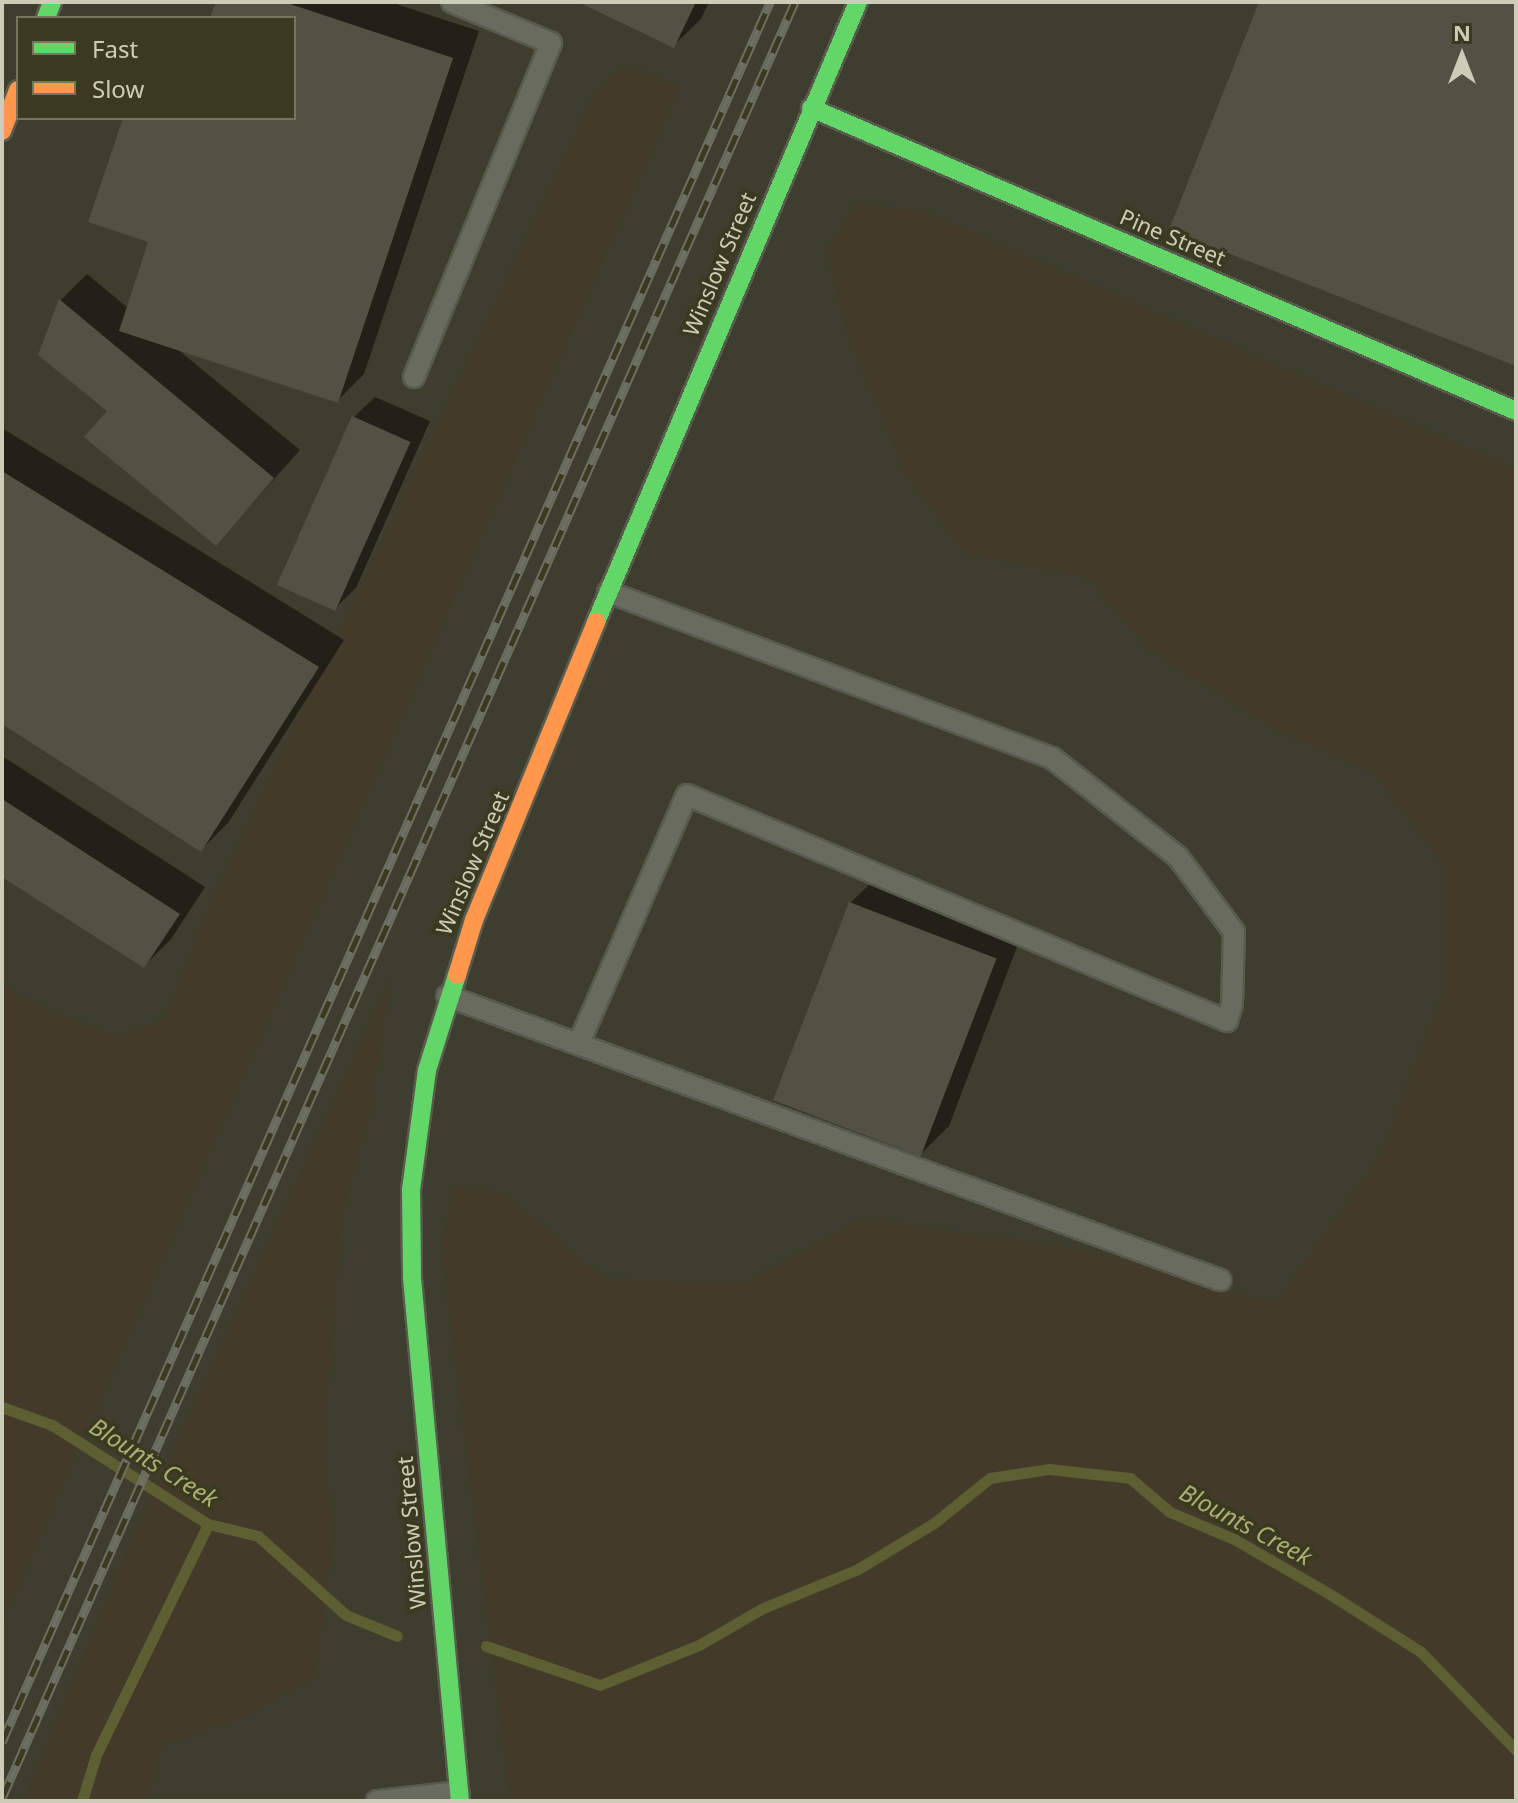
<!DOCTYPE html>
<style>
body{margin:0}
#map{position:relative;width:1518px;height:1803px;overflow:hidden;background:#3e3e2e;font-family:"Noto Sans",sans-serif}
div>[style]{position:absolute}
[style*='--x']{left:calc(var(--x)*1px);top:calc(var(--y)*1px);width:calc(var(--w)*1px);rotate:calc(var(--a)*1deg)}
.green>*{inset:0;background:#443a2a}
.shadow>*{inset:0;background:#0007}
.stream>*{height:11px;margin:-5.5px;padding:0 5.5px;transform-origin:5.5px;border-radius:5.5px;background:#5d5e32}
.building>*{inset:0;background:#525244;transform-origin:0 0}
.roads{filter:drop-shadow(2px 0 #595a4e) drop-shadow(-2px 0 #595a4e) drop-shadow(0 2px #595a4e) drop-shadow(0 -2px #595a4e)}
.lane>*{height:20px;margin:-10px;padding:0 10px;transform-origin:10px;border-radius:10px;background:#6a6b5f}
.fast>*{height:18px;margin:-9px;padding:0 9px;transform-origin:9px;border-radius:9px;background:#63d668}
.slow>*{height:18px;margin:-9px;padding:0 9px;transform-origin:9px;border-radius:9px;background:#ff974d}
.rail>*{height:9px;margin-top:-4.5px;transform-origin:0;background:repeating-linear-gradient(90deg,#393a20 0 18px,#6e6f63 0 36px);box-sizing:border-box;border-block:2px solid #6e6f63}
span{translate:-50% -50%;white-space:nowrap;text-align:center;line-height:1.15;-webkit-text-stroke:7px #393a20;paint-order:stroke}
.street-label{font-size:22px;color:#cccdb9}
.water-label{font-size:24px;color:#acad72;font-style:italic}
.frame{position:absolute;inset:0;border:4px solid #cccdb9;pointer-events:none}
.legend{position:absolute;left:16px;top:16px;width:280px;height:104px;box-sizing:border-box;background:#393a20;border:2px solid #74755d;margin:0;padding:10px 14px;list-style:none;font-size:24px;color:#cccdb9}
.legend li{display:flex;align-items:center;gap:16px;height:40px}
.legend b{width:40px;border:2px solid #74755d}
.north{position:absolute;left:1422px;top:16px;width:80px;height:80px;-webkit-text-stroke:6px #393a20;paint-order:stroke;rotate:0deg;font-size:22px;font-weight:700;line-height:32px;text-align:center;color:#cccdb9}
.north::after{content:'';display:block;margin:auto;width:28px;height:36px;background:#cccdb9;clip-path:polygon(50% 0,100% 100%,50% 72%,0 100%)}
</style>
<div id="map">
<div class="green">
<div style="clip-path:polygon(627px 65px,680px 86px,2px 1623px,2px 983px,17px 995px,115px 1036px,164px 1020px,205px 914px,594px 94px)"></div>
<div style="clip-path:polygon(855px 203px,924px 211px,1516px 469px,1516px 1801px,510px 1801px,441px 1250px,453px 1185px,503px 1193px,605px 1279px,744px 1283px,863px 1218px,1088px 1250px,1276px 1304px,1379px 1156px,1445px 989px,1445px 867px,1375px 773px,1273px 728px,1150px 651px,1088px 578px,965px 553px,904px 472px,846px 329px,826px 251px)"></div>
<div style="clip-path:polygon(390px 978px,371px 1110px,341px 1220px,325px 1430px,332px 1550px,314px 1678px,243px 1717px,163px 1745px,147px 1801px,23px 1801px,128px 1547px)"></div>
</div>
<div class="shadow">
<div style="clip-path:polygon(218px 2px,390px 2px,479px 31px,364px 374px,337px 401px,176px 348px,300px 450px,216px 544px,109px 411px,60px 301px,87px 274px,128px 308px,150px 241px,125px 118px,294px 118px,294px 18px,212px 18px)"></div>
<div style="clip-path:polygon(582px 2px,709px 2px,701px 19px,674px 45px)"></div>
<div style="clip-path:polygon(375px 397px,430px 421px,356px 588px,335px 608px,354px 417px)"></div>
<div style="clip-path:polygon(2px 428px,344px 640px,228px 823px,201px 850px,2px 721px)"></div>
<div style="clip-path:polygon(2px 756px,205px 887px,171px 939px,144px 966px,2px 874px)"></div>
<div style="clip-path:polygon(877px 877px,1023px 931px,949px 1126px,922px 1153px,850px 903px)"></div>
</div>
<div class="stream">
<div style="--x:2;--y:1407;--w:53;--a:19.8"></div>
<div style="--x:52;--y:1425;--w:185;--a:32.4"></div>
<div style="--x:208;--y:1524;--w:51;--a:13.5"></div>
<div style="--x:258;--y:1536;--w:118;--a:41.9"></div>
<div style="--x:346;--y:1615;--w:55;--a:22.4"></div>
<div style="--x:486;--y:1646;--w:120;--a:18.9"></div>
<div style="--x:600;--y:1685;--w:107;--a:-22"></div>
<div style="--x:699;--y:1645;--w:72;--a:-30.1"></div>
<div style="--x:761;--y:1609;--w:105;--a:-22.4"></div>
<div style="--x:858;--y:1569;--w:89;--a:-31.2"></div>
<div style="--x:934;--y:1523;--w:72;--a:-38.8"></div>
<div style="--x:990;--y:1478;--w:60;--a:-8.7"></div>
<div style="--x:1049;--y:1469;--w:81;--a:6.3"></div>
<div style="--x:1130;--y:1478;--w:52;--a:40.4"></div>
<div style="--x:1170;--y:1512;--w:69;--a:22.9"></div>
<div style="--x:1234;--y:1539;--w:108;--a:29.9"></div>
<div style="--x:1328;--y:1593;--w:110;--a:32.4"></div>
<div style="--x:1421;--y:1652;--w:136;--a:45.9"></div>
<div style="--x:82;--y:1801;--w:48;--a:-73.1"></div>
<div style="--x:96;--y:1755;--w:257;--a:-64.1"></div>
</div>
<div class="building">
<div style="clip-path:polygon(216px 2px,284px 2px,453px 58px,338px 403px,119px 331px,148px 242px,88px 222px,123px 118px,294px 118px,294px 18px,210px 18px)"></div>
<div style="clip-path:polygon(578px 2px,696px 2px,674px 48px)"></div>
<div style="clip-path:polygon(1259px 2px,1516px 2px,1516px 366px,1169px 230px)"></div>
<div style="clip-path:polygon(59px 299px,274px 478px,216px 546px,84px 437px,107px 411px,38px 355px)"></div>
<div style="left:352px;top:416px;width:64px;height:185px;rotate:24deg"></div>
<div style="clip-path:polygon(2px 471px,319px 667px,201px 852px,2px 724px)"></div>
<div style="clip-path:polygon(2px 799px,180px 914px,144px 968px,2px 877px)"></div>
<div style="left:849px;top:902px;width:158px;height:212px;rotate:21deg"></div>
</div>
<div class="roads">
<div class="lane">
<div style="--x:414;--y:377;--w:361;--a:-67.7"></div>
<div style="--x:551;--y:43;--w:107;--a:-157.5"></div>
<div style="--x:447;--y:996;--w:824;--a:20.17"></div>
<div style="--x:579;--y:1043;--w:270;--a:-66.5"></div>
<div style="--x:687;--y:795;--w:585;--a:22.71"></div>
<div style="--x:1227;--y:1021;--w:18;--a:-74"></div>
<div style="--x:1232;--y:1004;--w:72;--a:-88.4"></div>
<div style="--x:1234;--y:932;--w:94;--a:-126.7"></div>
<div style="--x:1178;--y:857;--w:160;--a:-141.8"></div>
<div style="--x:1052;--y:758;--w:474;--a:-159.5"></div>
<div style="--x:377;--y:1801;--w:82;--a:-6.3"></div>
</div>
<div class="fast">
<div style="--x:46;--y:18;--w:17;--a:-69"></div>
<div style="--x:811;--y:108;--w:767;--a:23.26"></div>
<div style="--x:596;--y:622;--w:673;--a:-67.09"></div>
<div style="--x:457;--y:975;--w:100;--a:107.5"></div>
<div style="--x:427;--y:1070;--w:121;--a:97.6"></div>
<div style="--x:411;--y:1190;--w:88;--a:89.3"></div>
<div style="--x:412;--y:1278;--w:525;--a:84.76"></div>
</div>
<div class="slow">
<div style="--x:2;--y:131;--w:44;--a:-68.7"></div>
<div style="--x:457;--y:975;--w:58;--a:-72.8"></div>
<div style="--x:474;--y:920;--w:322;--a:-67.7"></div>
</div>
</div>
<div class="rail">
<div style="--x:2;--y:1742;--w:1902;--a:-66.18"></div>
<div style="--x:2;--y:1798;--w:1963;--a:-66.18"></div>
</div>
<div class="street-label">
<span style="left:1173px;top:237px;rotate:23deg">Pine Street</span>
<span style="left:719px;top:264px;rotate:-67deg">Winslow Street</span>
<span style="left:472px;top:863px;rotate:-67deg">Winslow Street</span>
<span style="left:411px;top:1533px;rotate:-95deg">Winslow Street</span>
</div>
<div class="water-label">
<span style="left:154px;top:1462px;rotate:32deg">Blounts Creek</span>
<span style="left:1246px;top:1524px;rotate:28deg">Blounts Creek</span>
</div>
<div class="frame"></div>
<ul class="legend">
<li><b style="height:10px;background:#63d668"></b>Fast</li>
<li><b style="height:10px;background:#ff974d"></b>Slow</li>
</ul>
<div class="north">N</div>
</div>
